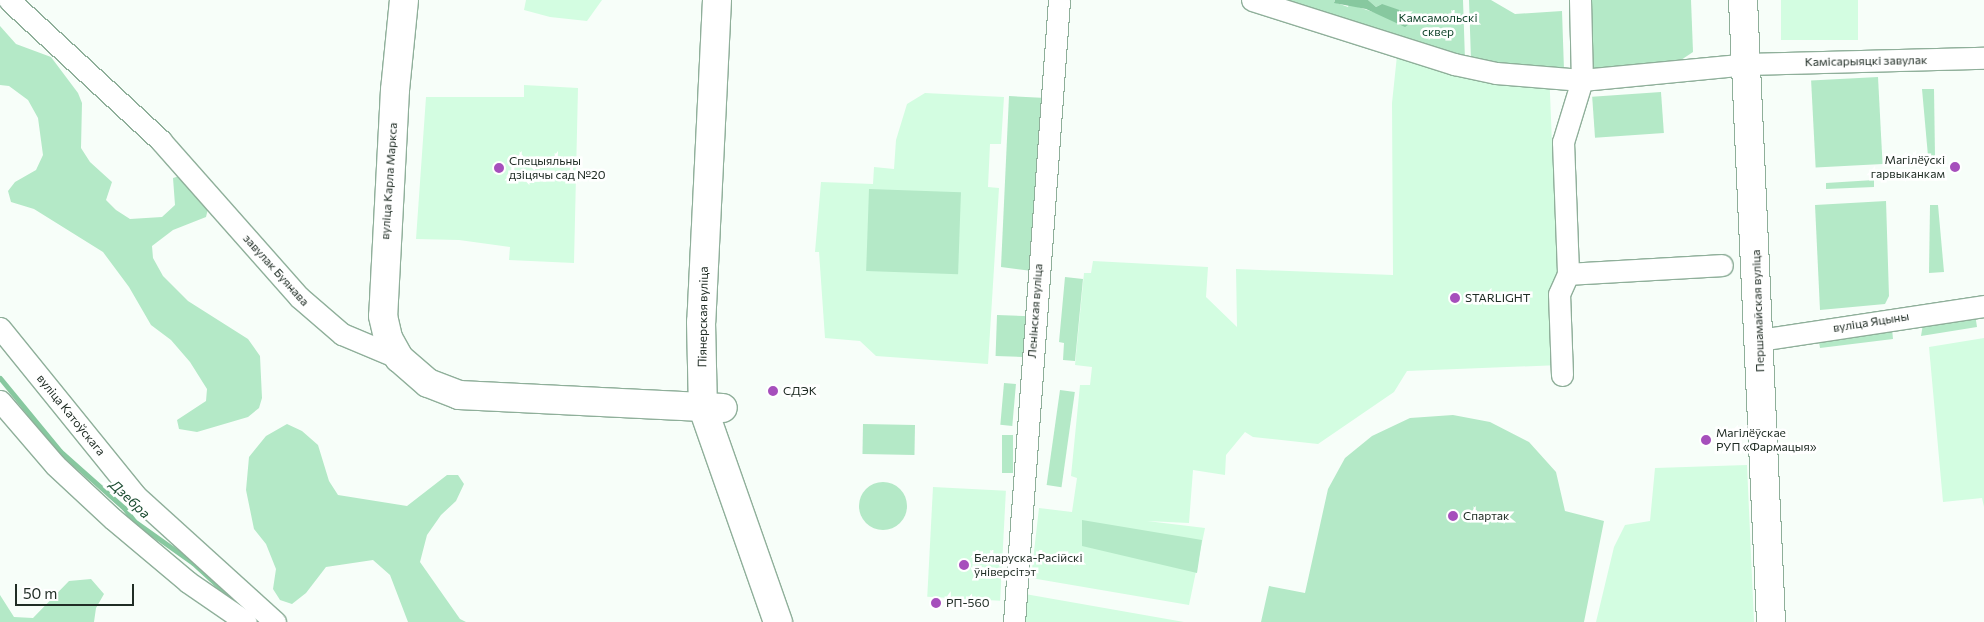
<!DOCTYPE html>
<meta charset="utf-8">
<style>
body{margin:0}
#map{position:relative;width:1984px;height:622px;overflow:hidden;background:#f7fef9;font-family:Commissioner,sans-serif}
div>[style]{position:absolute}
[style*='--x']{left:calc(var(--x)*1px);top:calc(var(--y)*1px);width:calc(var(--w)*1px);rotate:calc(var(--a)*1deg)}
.built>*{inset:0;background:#d3fde1;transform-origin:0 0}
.green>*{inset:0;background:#b4e9c7;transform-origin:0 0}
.round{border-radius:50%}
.water>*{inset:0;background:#87c89f}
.stream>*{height:5px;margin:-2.5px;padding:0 2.5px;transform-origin:2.5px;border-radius:2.5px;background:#87c89f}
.roads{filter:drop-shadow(1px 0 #8faf9a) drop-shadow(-1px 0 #8faf9a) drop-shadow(0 1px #8faf9a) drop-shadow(0 -1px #8faf9a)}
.minor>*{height:21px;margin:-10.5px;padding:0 10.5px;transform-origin:10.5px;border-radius:10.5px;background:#fff}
.major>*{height:28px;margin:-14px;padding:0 14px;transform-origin:14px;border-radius:14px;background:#fff}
.dots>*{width:14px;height:14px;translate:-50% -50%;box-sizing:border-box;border:2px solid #fff;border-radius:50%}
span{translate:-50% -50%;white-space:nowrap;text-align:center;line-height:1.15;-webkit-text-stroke:5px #fff;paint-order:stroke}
.park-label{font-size:12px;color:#0b3f25}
.street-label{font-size:12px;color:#202d25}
.poi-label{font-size:12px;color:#202d25}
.right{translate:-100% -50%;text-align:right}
.left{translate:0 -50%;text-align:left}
.water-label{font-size:14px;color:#1a4b30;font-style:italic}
.scale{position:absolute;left:15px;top:584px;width:119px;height:22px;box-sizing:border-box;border:2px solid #202d25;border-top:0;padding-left:6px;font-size:15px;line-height:18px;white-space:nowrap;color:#202d25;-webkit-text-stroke:4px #fff;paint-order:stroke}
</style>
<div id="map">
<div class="built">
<div style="clip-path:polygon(526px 0,602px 0,587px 21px,550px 17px,524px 10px)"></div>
<div style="left:1781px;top:0;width:77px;height:40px"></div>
<div style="clip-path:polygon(1398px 46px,1549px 69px,1561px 365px,1407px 371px,1394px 392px,1318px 444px,1253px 437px,1245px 432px,1226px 455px,1225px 475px,1193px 470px,1189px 523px,1147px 521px,1205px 528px,1189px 605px,1031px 578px,1039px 508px,1072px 512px,1077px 478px,1071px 476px,1080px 385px,1090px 385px,1092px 367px,1075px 365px,1084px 273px,1091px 273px,1093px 261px,1208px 267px,1206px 297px,1237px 327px,1236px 269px,1393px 275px,1392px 103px)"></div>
<div style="clip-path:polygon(524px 85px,578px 88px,574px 263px,509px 260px,510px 247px,459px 240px,416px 239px,426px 97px,524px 97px)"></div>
<div style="clip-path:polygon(925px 93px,1004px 97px,1001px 144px,990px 144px,988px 187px,999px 188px,988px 364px,876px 356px,860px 341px,825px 338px,819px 252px,815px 252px,821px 182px,873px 184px,874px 167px,894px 169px,896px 140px,907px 104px)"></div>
<div style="clip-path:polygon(1984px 338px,1984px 507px,1982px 498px,1943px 502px,1929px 347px)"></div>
<div style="clip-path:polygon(1747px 465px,1754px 622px,1596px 622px,1614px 547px,1625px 525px,1650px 521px,1655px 468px)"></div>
<div style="left:933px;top:487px;width:73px;height:110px;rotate:3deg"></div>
<div style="clip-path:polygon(1025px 594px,1184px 622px,1024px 622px)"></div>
</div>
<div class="green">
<div style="clip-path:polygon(1281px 0,1335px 0,1334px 2px,1348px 7px,1349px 4px,1376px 13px,1382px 4px,1376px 7px,1368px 0,1463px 0,1465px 60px)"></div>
<div style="clip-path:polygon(1469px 0,1491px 0,1515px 14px,1562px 11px,1564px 70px,1471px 60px)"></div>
<div style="clip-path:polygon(1586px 0,1691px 0,1693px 52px,1678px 62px,1590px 72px)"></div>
<div style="clip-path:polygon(0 26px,16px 44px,51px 57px,78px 93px,82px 103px,81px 148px,90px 162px,112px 182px,106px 200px,116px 210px,130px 219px,162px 217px,175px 205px,173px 178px,183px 175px,208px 209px,206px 217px,173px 230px,152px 246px,153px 258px,163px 276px,188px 301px,248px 339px,260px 356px,262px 398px,259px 408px,248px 417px,197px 432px,179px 429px,177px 420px,206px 401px,207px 389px,190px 362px,171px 340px,151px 325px,129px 287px,103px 252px,34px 209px,11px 202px,8px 191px,15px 182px,36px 170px,43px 155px,38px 118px,28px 100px,9px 86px,0 85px)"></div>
<div style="left:1878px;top:77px;width:87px;height:67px;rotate:87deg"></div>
<div style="clip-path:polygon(1922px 89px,1934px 89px,1935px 157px,1928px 156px)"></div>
<div style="left:1661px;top:92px;width:41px;height:69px;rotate:86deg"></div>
<div style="clip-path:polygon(1009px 96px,1046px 98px,1032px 271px,1001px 267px)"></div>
<div style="clip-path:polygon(1874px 180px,1874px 187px,1826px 189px,1826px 183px)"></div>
<div style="left:869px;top:189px;width:92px;height:82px;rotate:2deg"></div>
<div style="clip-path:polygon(1886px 201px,1889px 296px,1885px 304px,1820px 310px,1815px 205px)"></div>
<div style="clip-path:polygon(1930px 205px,1938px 205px,1944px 272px,1929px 273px)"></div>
<div style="clip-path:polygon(1065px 277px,1083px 279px,1075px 361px,1063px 360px,1064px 343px,1059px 342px)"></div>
<div style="clip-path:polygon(1975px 314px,1977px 327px,1921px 336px,1923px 324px)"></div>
<div style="left:997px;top:315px;width:33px;height:41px;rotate:2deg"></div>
<div style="clip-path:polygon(1892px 329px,1893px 339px,1820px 348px,1819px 342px)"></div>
<div style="left:1004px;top:383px;width:12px;height:42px;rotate:5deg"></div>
<div style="left:1060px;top:390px;width:15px;height:96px;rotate:8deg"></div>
<div style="clip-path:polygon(1453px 415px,1490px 422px,1529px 442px,1556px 472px,1565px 511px,1604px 521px,1584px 622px,1261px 622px,1269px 586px,1305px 593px,1328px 489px,1345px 458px,1372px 436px,1410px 418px)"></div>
<div style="clip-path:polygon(287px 424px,302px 431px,318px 445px,329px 481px,338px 495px,407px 506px,447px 475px,458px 475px,464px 484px,456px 501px,441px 515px,427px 535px,420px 562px,460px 619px,466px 622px,408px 622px,390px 575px,373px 560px,326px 567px,306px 593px,292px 604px,280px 600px,273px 589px,276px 569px,266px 544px,254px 529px,246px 490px,249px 457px,266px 436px)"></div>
<div style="left:863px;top:424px;width:52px;height:30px;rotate:1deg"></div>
<div style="left:1002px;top:435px;width:11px;height:38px"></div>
<div class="round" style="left:859px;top:482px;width:48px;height:48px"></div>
<div style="clip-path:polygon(1082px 520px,1202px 540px,1197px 573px,1082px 546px)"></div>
<div style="clip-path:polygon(91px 579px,104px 594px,96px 608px,94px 622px,0 622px,0 595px,14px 617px,33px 618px,69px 581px)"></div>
</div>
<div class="water">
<div style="clip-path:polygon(1335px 0,1368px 0,1376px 7px,1382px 4px,1411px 14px,1412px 22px,1405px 27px,1366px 9px,1334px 3px)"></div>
</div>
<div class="stream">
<div style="--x:0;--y:378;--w:94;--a:50.6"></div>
<div style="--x:60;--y:451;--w:86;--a:41.7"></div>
<div style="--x:124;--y:508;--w:16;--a:52"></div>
<div style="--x:134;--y:521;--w:72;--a:35.4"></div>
<div style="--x:193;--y:563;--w:62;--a:42.4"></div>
</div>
<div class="roads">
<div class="minor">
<div style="--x:9;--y:0;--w:207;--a:42.8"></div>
<div style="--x:161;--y:141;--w:208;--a:48.5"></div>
<div style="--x:299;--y:297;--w:57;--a:40.7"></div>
<div style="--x:342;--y:334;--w:62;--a:22.8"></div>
<div style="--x:1252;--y:0;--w:212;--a:17.6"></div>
<div style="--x:1454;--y:64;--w:43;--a:12.1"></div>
<div style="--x:1496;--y:73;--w:86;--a:4.7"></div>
<div style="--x:1582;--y:80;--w:166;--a:-5.5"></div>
<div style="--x:1747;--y:64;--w:237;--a:-1.5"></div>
<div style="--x:1580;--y:0;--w:80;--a:88.6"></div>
<div style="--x:1582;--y:80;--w:65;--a:107"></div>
<div style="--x:1563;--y:142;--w:132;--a:87.8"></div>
<div style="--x:1568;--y:274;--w:154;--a:-3.3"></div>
<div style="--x:0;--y:328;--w:215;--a:51"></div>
<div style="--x:135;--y:495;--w:189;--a:42.2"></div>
<div style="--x:1759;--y:340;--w:228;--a:-8.6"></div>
<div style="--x:1562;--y:375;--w:81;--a:-92.1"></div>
<div style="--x:1559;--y:294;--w:22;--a:-66"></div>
<div style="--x:0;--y:401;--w:84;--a:49.3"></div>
<div style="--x:55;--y:465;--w:79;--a:43"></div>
<div style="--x:113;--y:519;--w:98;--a:40"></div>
<div style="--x:188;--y:582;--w:70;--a:34.6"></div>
<div style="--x:1014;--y:622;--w:624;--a:-85.86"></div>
</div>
<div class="major">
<div style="--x:404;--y:0;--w:90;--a:95.7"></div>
<div style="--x:395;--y:90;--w:226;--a:93"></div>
<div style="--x:383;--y:316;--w:23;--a:77"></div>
<div style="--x:388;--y:338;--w:23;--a:61"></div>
<div style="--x:399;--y:358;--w:38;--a:41"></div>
<div style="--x:428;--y:383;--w:33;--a:21"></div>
<div style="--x:459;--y:395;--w:264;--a:2.8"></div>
<div style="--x:717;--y:0;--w:322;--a:92.8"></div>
<div style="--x:701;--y:322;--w:86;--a:88.7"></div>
<div style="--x:703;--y:408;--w:227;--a:70.7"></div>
<div style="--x:1743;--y:0;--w:623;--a:87.42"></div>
</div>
</div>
<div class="dots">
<div style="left:1955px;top:167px;background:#a64fbc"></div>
<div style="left:499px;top:168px;background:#a64fbc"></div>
<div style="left:1455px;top:298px;background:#a64fbc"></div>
<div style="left:773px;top:391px;background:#a64fbc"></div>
<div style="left:1706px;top:440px;background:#a64fbc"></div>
<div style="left:1453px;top:516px;background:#a64fbc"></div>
<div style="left:964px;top:565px;background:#a64fbc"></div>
<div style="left:936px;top:603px;background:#a64fbc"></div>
</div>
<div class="park-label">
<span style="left:1438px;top:25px">Камсамольскі<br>сквер</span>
</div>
<div class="street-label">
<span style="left:1866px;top:61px;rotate:-1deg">Камісарыяцкі завулак</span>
<span style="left:389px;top:181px;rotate:-86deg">вуліца Карла Маркса</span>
<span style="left:276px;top:270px;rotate:48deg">завулак Буянава</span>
<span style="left:1035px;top:311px;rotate:-86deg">Ленінская вуліца</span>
<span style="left:1758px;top:311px;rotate:-92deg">Першамайская вуліца</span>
<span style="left:703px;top:317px;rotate:-89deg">Піянерская вуліца</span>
<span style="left:1871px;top:322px;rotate:-9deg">вуліца Яцыны</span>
<span style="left:71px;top:415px;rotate:51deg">вуліца Катоўскага</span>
</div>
<div class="poi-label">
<span class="right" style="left:1945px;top:167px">Магілёўскі<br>гарвыканкам</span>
<span class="left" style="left:509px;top:168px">Спецыяльны<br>дзіцячы сад №20</span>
<span class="left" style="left:1465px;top:298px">STARLIGHT</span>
<span class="left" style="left:783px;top:391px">СДЭК</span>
<span class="left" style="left:1716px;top:440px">Магілёўскае<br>РУП «Фармацыя»</span>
<span class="left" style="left:1463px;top:516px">Спартак</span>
<span class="left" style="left:974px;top:565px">Беларуска-Расійскі<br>ўніверсітэт</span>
<span class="left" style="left:946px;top:603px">РП-560</span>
</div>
<div class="water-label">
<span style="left:130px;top:499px;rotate:43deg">Дзебра</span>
</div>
<div class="scale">50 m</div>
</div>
